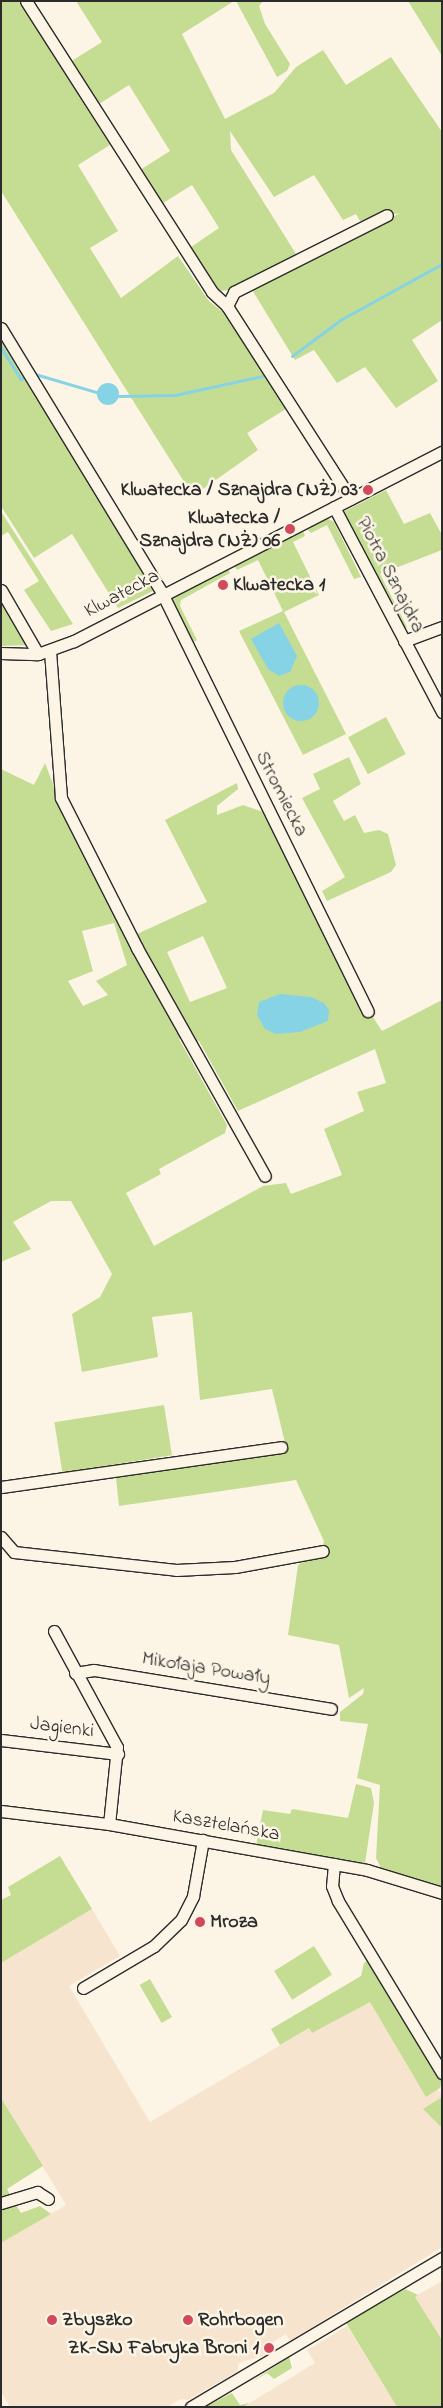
<!DOCTYPE html>
<meta charset="utf-8">
<style>
body{margin:0}
#map{position:relative;width:443px;height:2408px;overflow:hidden;background:#fcf5e5;font-family:"Indie Flower",sans-serif}
div>[style]{position:absolute}
[style*='--x']{left:calc(var(--x)*1px);top:calc(var(--y)*1px);width:calc(var(--w)*1px);rotate:calc(var(--a)*1deg)}
.built>*{inset:0;background:#f7e4ce}
.green>*{inset:0;background:#c5dd93;transform-origin:0 0}
.water>*{inset:0;background:#85d3e4}
.round{border-radius:50%}
.stream>*{height:2.5px;margin:-1.25px;padding:0 1.25px;transform-origin:1.25px;border-radius:1.25px;background:#85d3e4}
.roads{filter:drop-shadow(1px 0 #2b2b2b) drop-shadow(-1px 0 #2b2b2b) drop-shadow(0 1px #2b2b2b) drop-shadow(0 -1px #2b2b2b)}
.minor>*{height:11px;margin:-5.5px;padding:0 5.5px;transform-origin:5.5px;border-radius:5.5px;background:#fcf5e5}
.dots>*{width:14px;height:14px;translate:-50% -50%;box-sizing:border-box;border:2px solid #fcf5e5;border-radius:50%}
span{translate:-50% -50%;white-space:nowrap;text-align:center;line-height:1.15;-webkit-text-stroke:5px #fcf5e5;paint-order:stroke}
.poi-label{font-size:20px;color:#2b2b2b;font-weight:700}
.right{translate:-100% -50%;text-align:right}
.left{translate:0 -50%;text-align:left}
.street-label{font-size:20px;color:#2b2b2b}
.frame{position:absolute;inset:0;border:2px solid #2b2b2b;pointer-events:none}
</style>
<div id="map">
<div class="built">
<div style="clip-path:polygon(92px 1909px,120px 1956px,69px 1986px,150px 2122px,372px 1991px,381px 1995px,442px 2096px,442px 2247px,290px 2341px,286px 2334px,263px 2348px,266px 2355px,244px 2361px,238px 2364px,238px 2371px,188px 2400px,181px 2399px,167px 2407px,10px 2407px,1px 2392px,1px 2243px,66px 2205px,1px 2098px,1px 1963px)"></div>
<div style="clip-path:polygon(442px 2281px,442px 2340px,414px 2297px)"></div>
<div style="clip-path:polygon(347px 2326px,397px 2407px,243px 2407px,315px 2363px,307px 2350px)"></div>
</div>
<div class="green">
<div style="clip-path:polygon(1px 1px,19px 1px,110px 145px,78px 165px,118px 231px,90px 248px,121px 298px,178px 256px,209px 301px,230px 318px,286px 409px,247px 433px,258px 450px,193px 496px,1px 191px)"></div>
<div style="clip-path:polygon(76px 1px,234px 1px,182px 34px,225px 119px,274px 93px,296px 67px,323px 50px,346px 85px,391px 57px,442px 132px,442px 320px,412px 340px,438px 381px,396px 408px,365px 367px,337px 383px,314px 350px,295px 360px,251px 288px,400px 213px,360px 221px,356px 214px,343px 220px,314px 175px,274px 197px,230px 131px,231px 150px,296px 254px,230px 290px,217px 291px,188px 249px,219px 228px,192px 185px,160px 205px,140px 170px,170px 151px,129px 85px,99px 104px,70px 62px,102px 42px)"></div>
<div style="clip-path:polygon(236px 1px,263px 1px,259px 6px,265px 24px,290px 64px,287px 71px,277px 77px)"></div>
<div style="clip-path:polygon(408px 1px,442px 1px,442px 56px)"></div>
<div style="clip-path:polygon(1px 336px,13px 353px,153px 591px,118px 608px,72px 534px,34px 558px,1px 506px)"></div>
<div style="clip-path:polygon(386px 490px,404px 524px,430px 513px,442px 535px,442px 550px,380px 574px,407px 627px,403px 631px,341px 513px)"></div>
<div style="clip-path:polygon(2px 513px,73px 624px,51px 631px,24px 590px,39px 581px,8px 532px,1px 536px)"></div>
<div style="clip-path:polygon(326px 518px,334px 522px,361px 577px,354px 579px,327px 525px,311px 533px,308px 530px,307px 526px)"></div>
<div style="clip-path:polygon(303px 531px,305px 536px,293px 542px,319px 595px,284px 612px,346px 734px,303px 755px,239px 631px,283px 611px,258px 560px,237px 570px,233px 563px)"></div>
<div style="clip-path:polygon(227px 567px,230px 573px,181px 600px,180px 606px,197px 640px,189px 645px,169px 604px,170px 595px)"></div>
<div style="clip-path:polygon(1px 596px,30px 645px,1px 646px)"></div>
<div style="left:386px;top:717px;width:42px;height:43px;rotate:62deg"></div>
<div style="clip-path:polygon(349px 757px,361px 784px,333px 801px,344px 821px,355px 815px,364px 833px,379px 830px,388px 834px,396px 865px,391px 872px,327px 901px,322px 891px,345px 877px,302px 798px,320px 789px,313px 774px)"></div>
<div style="clip-path:polygon(evenodd,45px 763px,55px 789px,137px 934px,207px 902px,165px 820px,237px 783px,238px 789px,217px 806px,217px 815px,243px 805px,266px 813px,364px 1015px,371px 1014px,382px 1031px,442px 1000px,442px 1888px,381px 1868px,376px 1858px,380px 1785px,357px 1778px,368px 1724px,340px 1721px,340px 1712px,363px 1694px,364px 1688px,349px 1698px,339px 1645px,288px 1635px,298px 1565px,306px 1560px,308px 1550px,322px 1548px,324px 1541px,296px 1480px,119px 1506px,116px 1478px,287px 1451px,272px 1389px,200px 1400px,192px 1312px,152px 1317px,158px 1357px,82px 1372px,72px 1314px,100px 1297px,112px 1274px,71px 1201px,51px 1201px,13px 1222px,31px 1249px,1px 1262px,1px 769px,34px 785px,45px 763px,114px 923px,127px 965px,96px 981px,108px 995px,83px 1006px,68px 981px,93px 971px,82px 931px,114px 923px,45px 763px,203px 936px,227px 988px,190px 1002px,167px 952px,203px 936px,45px 763px,179px 1039px,199px 1041px,238px 1111px,375px 1049px,386px 1083px,357px 1092px,364px 1111px,324px 1129px,342px 1175px,291px 1194px,286px 1183px,263px 1186px,154px 1246px,126px 1193px,161px 1174px,159px 1169px,225px 1133px,227px 1125px,179px 1039px)"></div>
<div style="left:164px;top:1405px;width:51px;height:111px;rotate:81deg"></div>
<div style="clip-path:polygon(356px 1784px,371px 1788px,374px 1803px,365px 1863px,256px 1846px,263px 1810px,290px 1814px,292px 1809px,348px 1818px)"></div>
<div style="clip-path:polygon(60px 1856px,92px 1909px,1px 1963px,1px 1900px,11px 1895px,8px 1887px)"></div>
<div style="left:314px;top:1946px;width:34px;height:47px;rotate:58deg"></div>
<div style="clip-path:polygon(369px 1960px,442px 2079px,440px 2088px,426px 2097px,370px 2002px,312px 2033px,309px 2028px,280px 2045px,271px 2029px,361px 1976px,364px 1963px)"></div>
<div style="left:150px;top:1979px;width:44px;height:12px;rotate:60deg"></div>
<div style="clip-path:polygon(442px 2097px,442px 2128px,423px 2109px)"></div>
<div style="clip-path:polygon(1px 2098px,43px 2166px,7px 2189px,11px 2197px,1px 2197px)"></div>
<div style="clip-path:polygon(16px 2205px,21px 2213px,40px 2206px,51px 2214px,1px 2243px,1px 2209px)"></div>
<div style="clip-path:polygon(405px 2289px,418px 2295px,415px 2297px,442px 2340px,442px 2407px,397px 2407px,346px 2323px)"></div>
<div style="clip-path:polygon(289px 2357px,292px 2368px,274px 2379px,267px 2373px,247px 2385px)"></div>
<div style="clip-path:polygon(232px 2393px,240px 2405px,249px 2403px,243px 2407px,205px 2407px)"></div>
</div>
<div class="water">
<div class="round" style="left:97px;top:383px;width:22px;height:22px"></div>
<div style="clip-path:polygon(279px 623px,297px 656px,290px 672px,279px 676px,268px 669px,251px 639px)"></div>
<div class="round" style="left:283px;top:685px;width:36px;height:36px"></div>
<div style="clip-path:polygon(280px 994px,311px 997px,324px 1003px,329px 1010px,328px 1021px,300px 1032px,276px 1034px,265px 1029px,257px 1015px,259px 1002px)"></div>
</div>
<div class="stream">
<div style="--x:1;--y:347;--w:38;--a:58"></div>
<div style="--x:21;--y:379;--w:7;--a:-34"></div>
<div style="--x:292;--y:356;--w:62;--a:-36.5"></div>
<div style="--x:342;--y:319;--w:114;--a:-28.8"></div>
<div style="--x:32;--y:373;--w:67;--a:16.5"></div>
<div style="--x:119;--y:396;--w:56;--a:-1"></div>
<div style="--x:175;--y:395;--w:90;--a:-12.2"></div>
</div>
<div class="roads">
<div class="minor">
<div style="--x:26;--y:1;--w:345;--a:57.4"></div>
<div style="--x:212;--y:292;--w:21;--a:43"></div>
<div style="--x:227;--y:306;--w:229;--a:57.3"></div>
<div style="--x:227;--y:306;--w:16;--a:-63"></div>
<div style="--x:234;--y:292;--w:171;--a:-26.7"></div>
<div style="--x:1;--y:328;--w:310;--a:58.7"></div>
<div style="--x:162;--y:593;--w:466;--a:63.8"></div>
<div style="--x:334;--y:507;--w:232;--a:62.2"></div>
<div style="--x:1;--y:590;--w:74;--a:60"></div>
<div style="--x:404;--y:641;--w:40;--a:-20.2"></div>
<div style="--x:50;--y:651;--w:147;--a:85.7"></div>
<div style="--x:61;--y:798;--w:168;--a:63.1"></div>
<div style="--x:137;--y:948;--w:261;--a:60.7"></div>
<div style="--x:1;--y:653;--w:37;--a:2"></div>
<div style="--x:38;--y:654;--w:38;--a:-20"></div>
<div style="--x:74;--y:641;--w:414;--a:-27.2"></div>
<div style="--x:1;--y:1487;--w:283;--a:-8.1"></div>
<div style="--x:1;--y:1537;--w:20;--a:49"></div>
<div style="--x:14;--y:1552;--w:163;--a:6.3"></div>
<div style="--x:176;--y:1570;--w:59;--a:-2.9"></div>
<div style="--x:235;--y:1567;--w:89;--a:-10.3"></div>
<div style="--x:54;--y:1631;--w:132;--a:61.5"></div>
<div style="--x:117;--y:1747;--w:77;--a:95.9"></div>
<div style="--x:75;--y:1673;--w:19;--a:-9"></div>
<div style="--x:94;--y:1670;--w:240;--a:9.3"></div>
<div style="--x:1;--y:1740;--w:118;--a:6.8"></div>
<div style="--x:1;--y:1811;--w:109;--a:6.9"></div>
<div style="--x:109;--y:1824;--w:262;--a:10.1"></div>
<div style="--x:367;--y:1870;--w:78;--a:17"></div>
<div style="--x:334;--y:1864;--w:22;--a:95"></div>
<div style="--x:332;--y:1886;--w:16;--a:68"></div>
<div style="--x:338;--y:1901;--w:201;--a:58.8"></div>
<div style="--x:83;--y:1988;--w:82;--a:-30.6"></div>
<div style="--x:154;--y:1946;--w:37;--a:-44"></div>
<div style="--x:181;--y:1920;--w:27;--a:-63"></div>
<div style="--x:193;--y:1896;--w:57;--a:-79.9"></div>
<div style="--x:1;--y:2203;--w:38;--a:-17"></div>
<div style="--x:37;--y:2192;--w:13;--a:32"></div>
<div style="--x:191;--y:2407;--w:292;--a:-30.7"></div>
</div>
</div>
<div class="dots">
<div style="left:368px;top:490px;background:#d1495b"></div>
<div style="left:290px;top:529px;background:#d1495b"></div>
<div style="left:223px;top:585px;background:#d1495b"></div>
<div style="left:200px;top:1922px;background:#d1495b"></div>
<div style="left:52px;top:2320px;background:#d1495b"></div>
<div style="left:188px;top:2320px;background:#d1495b"></div>
<div style="left:269px;top:2348px;background:#d1495b"></div>
</div>
<div class="poi-label">
<span class="right" style="left:358px;top:490px">Klwatecka / Sznajdra (NŻ) 03</span>
<span class="right" style="left:280px;top:530px">Klwatecka /<br>Sznajdra (NŻ) 06</span>
<span class="left" style="left:233px;top:585px">Klwatecka 1</span>
<span class="left" style="left:210px;top:1922px">Mroza</span>
<span class="left" style="left:62px;top:2320px">Zbyszko</span>
<span class="left" style="left:198px;top:2320px">Rohrbogen</span>
<span class="right" style="left:259px;top:2348px">ZK-SN Fabryka Broni 1</span>
</div>
<div class="street-label">
<span style="left:390px;top:575px;rotate:63deg">Piotra Sznajdra</span>
<span style="left:122px;top:594px;rotate:-28deg">Klwatecka</span>
<span style="left:281px;top:794px;rotate:63deg">Stromiecka</span>
<span style="left:206px;top:1669px;rotate:9deg">Mikołaja Powały</span>
<span style="left:62px;top:1728px;rotate:7deg">Jagienki</span>
<span style="left:226px;top:1826px;rotate:10deg">Kasztelańska</span>
</div>
<div class="frame"></div>
</div>
